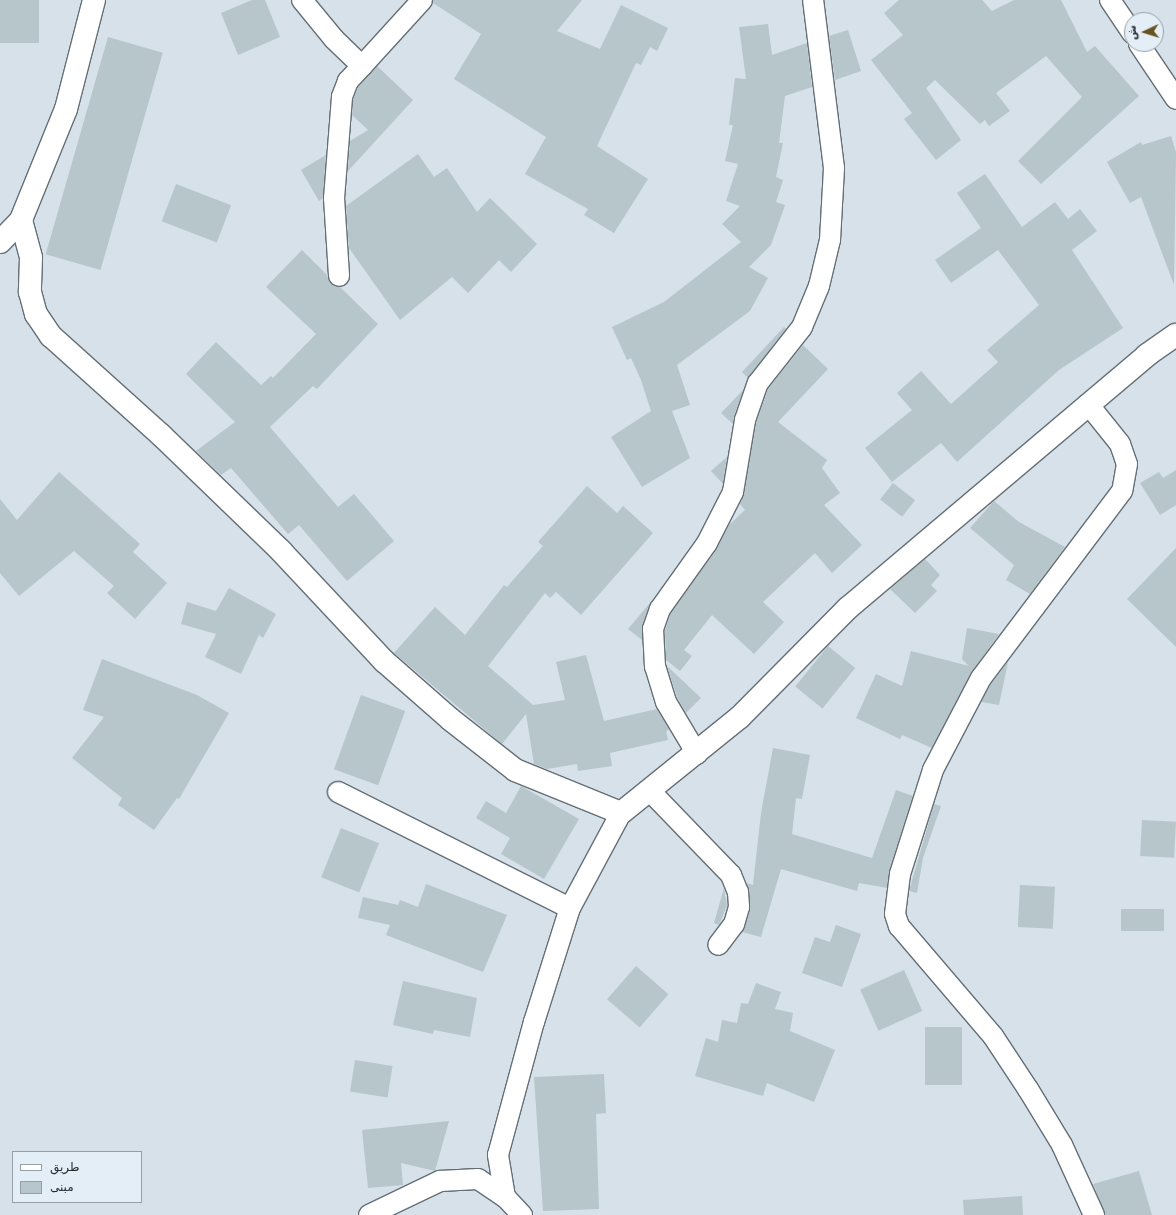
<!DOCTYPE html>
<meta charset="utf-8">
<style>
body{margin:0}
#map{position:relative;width:1176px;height:1215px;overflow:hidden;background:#d6e1ea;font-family:"DejaVu Sans",Cairo,sans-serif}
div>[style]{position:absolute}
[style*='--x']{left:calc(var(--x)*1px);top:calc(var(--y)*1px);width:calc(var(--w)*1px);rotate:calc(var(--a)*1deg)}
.building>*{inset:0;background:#b7c6ca;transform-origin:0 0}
.roads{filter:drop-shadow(1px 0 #656f77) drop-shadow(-1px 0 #656f77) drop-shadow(0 1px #656f77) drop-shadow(0 -1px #656f77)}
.minor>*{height:20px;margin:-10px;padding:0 10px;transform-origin:10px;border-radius:10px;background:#fff}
.tertiary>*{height:22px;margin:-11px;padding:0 11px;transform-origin:11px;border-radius:11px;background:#fff}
span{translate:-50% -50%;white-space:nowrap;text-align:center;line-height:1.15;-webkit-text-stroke:3.5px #e3eef7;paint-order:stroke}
.legend{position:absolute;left:12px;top:1151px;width:130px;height:52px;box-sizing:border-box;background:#e3eef7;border:1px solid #979fa6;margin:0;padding:5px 7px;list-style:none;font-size:12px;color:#25292d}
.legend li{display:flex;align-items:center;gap:8px;height:20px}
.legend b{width:20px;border:1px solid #979fa6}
.north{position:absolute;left:1124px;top:12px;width:40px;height:40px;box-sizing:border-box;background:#e3eef7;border:1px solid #979fa6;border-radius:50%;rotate:266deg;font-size:11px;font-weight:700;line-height:16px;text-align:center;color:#25292d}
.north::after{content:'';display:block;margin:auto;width:14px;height:18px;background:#665321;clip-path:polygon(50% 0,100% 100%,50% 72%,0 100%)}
</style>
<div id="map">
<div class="building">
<div style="left:0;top:0;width:39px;height:43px"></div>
<div style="clip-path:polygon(252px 0,265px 0,280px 37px,238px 55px,221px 13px)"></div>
<div style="clip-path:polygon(433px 0,582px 0,557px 31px,600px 49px,621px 5px,668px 28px,657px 51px,650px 47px,641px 65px,636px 63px,597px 146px,648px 179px,614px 233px,584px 215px,588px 209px,525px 174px,546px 137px,454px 79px,481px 34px,433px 3px)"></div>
<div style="clip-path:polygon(899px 0,982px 0,992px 11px,1014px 0,1061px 0,1087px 52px,1095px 46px,1139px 96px,1041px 184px,1018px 161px,1082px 97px,1046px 56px,996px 93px,1010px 111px,989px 126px,985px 120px,980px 124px,935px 80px,926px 88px,961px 140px,936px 160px,904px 119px,912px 113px,871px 60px,903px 35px,884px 13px)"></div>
<div style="clip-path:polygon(768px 24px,772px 55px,807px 43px,812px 87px,785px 96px,779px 143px,783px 143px,776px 177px,783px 180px,776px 202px,785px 205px,771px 245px,749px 267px,768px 278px,750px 311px,677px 365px,690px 405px,672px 411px,690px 458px,642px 487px,611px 437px,651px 411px,641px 380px,631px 358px,627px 360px,612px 327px,664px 302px,741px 242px,722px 224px,740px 206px,726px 201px,738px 164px,725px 161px,733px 125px,729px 125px,735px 78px,746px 79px,739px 27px)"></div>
<div style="clip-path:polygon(848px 30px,861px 71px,835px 80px,829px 36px)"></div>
<div style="left:108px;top:37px;width:57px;height:226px;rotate:16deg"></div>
<div style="clip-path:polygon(377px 66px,413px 100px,348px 171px,350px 141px,368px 130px,352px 115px,353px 100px,358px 87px)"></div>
<div style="clip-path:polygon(1171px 136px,1176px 152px,1174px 285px,1141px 197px,1130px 203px,1107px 162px,1141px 142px,1142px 145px)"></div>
<div style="clip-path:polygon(418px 154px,434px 177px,447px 168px,477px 212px,490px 198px,537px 244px,511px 272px,499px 260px,468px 293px,452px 277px,400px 320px,349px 248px,346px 206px)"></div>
<div style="clip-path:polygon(326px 155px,323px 198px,319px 201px,301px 170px)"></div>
<div style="clip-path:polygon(985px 174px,1022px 227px,1055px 202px,1068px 219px,1080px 209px,1097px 231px,1072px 250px,1123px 328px,1059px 370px,957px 462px,941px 443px,892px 482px,865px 448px,912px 410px,897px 393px,921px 371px,951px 404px,998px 362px,987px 350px,1039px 305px,998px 250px,951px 283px,935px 260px,981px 228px,957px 193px)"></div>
<div style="left:176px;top:184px;width:59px;height:40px;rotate:21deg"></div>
<div style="clip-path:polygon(302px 250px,327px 275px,330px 283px,340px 287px,378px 324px,317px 389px,313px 386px,270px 427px,338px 507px,354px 494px,394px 541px,347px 581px,299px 525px,288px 534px,231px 468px,221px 475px,196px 451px,235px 422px,186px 374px,216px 342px,261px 385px,271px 376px,273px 378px,316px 334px,266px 287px)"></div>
<div style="clip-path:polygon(784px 327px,786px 329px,748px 378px,742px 372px)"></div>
<div style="clip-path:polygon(803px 345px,828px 369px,778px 422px,827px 460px,822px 468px,840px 493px,824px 505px,862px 545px,832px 573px,815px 553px,763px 602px,784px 622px,754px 654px,712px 615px,684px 650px,692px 656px,680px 671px,666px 660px,665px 631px,670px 614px,716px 550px,729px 525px,745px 510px,740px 504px,744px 494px,756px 423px,768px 389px)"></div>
<div style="clip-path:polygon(744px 389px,734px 416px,733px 424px,721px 413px)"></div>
<div style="clip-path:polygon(727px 457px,723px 484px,711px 471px)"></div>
<div style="clip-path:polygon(1176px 470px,1176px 505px,1160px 515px,1140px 483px,1159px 472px,1163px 478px)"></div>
<div style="clip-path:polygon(59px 472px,140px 544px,133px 552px,167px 583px,135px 619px,107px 593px,114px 586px,74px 551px,19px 596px,0 573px,0 499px,17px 520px)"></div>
<div style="left:893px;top:483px;width:28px;height:21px;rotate:38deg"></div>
<div style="clip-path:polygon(587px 486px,617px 513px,623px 506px,653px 533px,581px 615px,556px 592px,550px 598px,545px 593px,488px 666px,533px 705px,565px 700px,556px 662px,586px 655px,604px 721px,657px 709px,669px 729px,666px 732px,668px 740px,610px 753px,612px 766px,578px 771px,577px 764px,547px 769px,534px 764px,526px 714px,502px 744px,394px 653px,435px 607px,465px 635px,504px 585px,507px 587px,543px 546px,538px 542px)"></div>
<div style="clip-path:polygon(994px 501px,1019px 522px,1065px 547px,1030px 594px,1006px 580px,1014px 565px,970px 528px)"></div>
<div style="clip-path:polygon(1176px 548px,1176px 647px,1127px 599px)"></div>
<div style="clip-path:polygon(925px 559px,940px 575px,931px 585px,937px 591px,915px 613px,890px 589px)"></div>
<div style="clip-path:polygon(229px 588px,276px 614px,263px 638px,259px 635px,241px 674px,205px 657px,216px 634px,181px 624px,187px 602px,216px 611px)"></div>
<div style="clip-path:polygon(654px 598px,642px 625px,642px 640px,628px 629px)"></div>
<div style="clip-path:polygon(967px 628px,999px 634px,971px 673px,932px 748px,902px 735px,900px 739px,856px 718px,876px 674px,902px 686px,911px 651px,969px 666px,962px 659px)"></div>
<div style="left:828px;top:646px;width:35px;height:52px;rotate:39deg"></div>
<div style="clip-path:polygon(102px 659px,197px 695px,229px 713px,179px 799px,177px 798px,154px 830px,118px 805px,122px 798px,72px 758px,104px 717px,83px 710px)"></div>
<div style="clip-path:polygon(1008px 662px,999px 705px,981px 702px,991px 684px)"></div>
<div style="clip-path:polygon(667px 666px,701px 698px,686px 713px,677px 697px)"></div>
<div style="left:361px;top:695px;width:47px;height:79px;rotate:20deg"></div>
<div style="clip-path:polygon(773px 748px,810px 755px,802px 799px,796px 798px,792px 834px,872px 858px,896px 790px,913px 796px,889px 871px,887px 888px,859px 883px,857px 891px,781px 869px,761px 937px,742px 932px,750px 910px,747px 883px,753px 885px,761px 813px)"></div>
<div style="clip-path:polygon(521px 786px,579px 819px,544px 879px,501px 854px,510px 838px,476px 818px,486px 801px,506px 813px)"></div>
<div style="clip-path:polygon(934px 804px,941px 806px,923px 858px,917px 893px,909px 891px)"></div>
<div style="left:1142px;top:820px;width:34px;height:36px;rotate:3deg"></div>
<div style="left:341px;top:828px;width:41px;height:53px;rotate:22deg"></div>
<div style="clip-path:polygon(426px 884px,507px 915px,483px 972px,386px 935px,390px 925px,358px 918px,363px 897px,398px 905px,400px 900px,418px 907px)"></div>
<div style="left:1020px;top:885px;width:35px;height:42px;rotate:3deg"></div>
<div style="clip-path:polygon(724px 888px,727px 906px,719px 925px,714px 923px)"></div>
<div style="left:1164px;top:909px;width:22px;height:43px;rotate:90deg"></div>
<div style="clip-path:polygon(836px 925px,861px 934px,842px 987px,802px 973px,815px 937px,830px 942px)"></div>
<div style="left:636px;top:966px;width:43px;height:44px;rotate:41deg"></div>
<div style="left:904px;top:970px;width:45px;height:48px;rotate:66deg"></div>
<div style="clip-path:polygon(403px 981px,477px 998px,470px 1037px,434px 1030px,433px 1034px,393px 1025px)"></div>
<div style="clip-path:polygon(756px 983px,781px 992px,775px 1009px,793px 1013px,790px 1031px,835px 1050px,814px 1102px,767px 1083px,763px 1096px,695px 1076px,706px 1038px,718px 1042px,722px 1020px,737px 1023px,741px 1003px,748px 1004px)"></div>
<div style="left:925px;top:1027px;width:37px;height:58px"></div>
<div style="left:355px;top:1060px;width:38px;height:32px;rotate:9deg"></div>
<div style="clip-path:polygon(604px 1074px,606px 1113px,596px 1114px,599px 1209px,543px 1211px,534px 1077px)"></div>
<div style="clip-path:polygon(449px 1121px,435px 1171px,401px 1163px,403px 1185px,368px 1188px,362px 1130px)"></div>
<div style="clip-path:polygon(1139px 1171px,1152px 1215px,1105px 1215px,1093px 1184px)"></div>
<div style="clip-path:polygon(1022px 1196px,1023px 1215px,964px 1215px,963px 1200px)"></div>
</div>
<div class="roads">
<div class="minor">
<div style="--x:302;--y:0;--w:50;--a:50.6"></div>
<div style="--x:334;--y:39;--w:39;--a:44"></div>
<div style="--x:362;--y:66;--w:21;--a:133"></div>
<div style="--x:348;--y:81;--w:17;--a:111"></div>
<div style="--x:342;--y:97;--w:101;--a:94.5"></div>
<div style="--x:334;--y:198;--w:78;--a:86.3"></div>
<div style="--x:1110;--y:0;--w:40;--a:56"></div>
<div style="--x:1139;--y:44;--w:66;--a:56.1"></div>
<div style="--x:362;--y:66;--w:89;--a:-47.7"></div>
<div style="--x:1088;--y:404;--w:51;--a:51.3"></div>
<div style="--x:1120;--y:444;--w:21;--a:71"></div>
<div style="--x:1127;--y:464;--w:27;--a:100"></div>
<div style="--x:1122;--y:491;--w:234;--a:127"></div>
<div style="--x:981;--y:678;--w:104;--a:117.6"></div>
<div style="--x:933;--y:770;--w:109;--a:107.6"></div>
<div style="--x:900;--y:874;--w:40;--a:97.1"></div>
<div style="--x:895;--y:914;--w:13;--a:72"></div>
<div style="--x:899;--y:926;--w:145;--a:49.5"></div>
<div style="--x:993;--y:1036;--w:64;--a:56.6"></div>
<div style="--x:1028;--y:1089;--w:66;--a:58.7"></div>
<div style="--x:1062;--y:1145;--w:77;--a:65.4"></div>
<div style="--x:697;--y:754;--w:61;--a:-120.8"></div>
<div style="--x:666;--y:702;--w:37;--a:-107"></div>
<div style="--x:655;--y:667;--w:38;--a:-93"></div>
<div style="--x:653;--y:629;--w:21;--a:-71"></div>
<div style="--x:660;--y:609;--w:81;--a:-54.5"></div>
<div style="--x:707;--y:543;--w:57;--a:-63"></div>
<div style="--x:733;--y:492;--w:73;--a:-80.5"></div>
<div style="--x:745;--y:420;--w:39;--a:-71"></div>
<div style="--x:758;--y:383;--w:71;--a:-51.8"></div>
<div style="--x:802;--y:327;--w:44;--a:-67.5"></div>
<div style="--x:819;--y:286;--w:47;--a:-76.6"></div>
<div style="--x:830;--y:240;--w:72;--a:-86.8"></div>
<div style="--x:834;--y:168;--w:169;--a:-97.1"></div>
<div style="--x:649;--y:790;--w:118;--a:46"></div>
<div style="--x:731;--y:875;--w:18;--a:68"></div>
<div style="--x:738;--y:892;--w:15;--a:86"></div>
<div style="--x:739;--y:907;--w:18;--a:106"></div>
<div style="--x:734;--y:924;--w:26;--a:127"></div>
<div style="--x:338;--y:792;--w:259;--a:26.6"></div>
<div style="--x:369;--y:1215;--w:79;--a:-25.6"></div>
<div style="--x:440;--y:1181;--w:38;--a:-3"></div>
<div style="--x:478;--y:1179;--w:32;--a:34"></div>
<div style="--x:522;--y:1215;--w:25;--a:-133"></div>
<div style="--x:505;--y:1197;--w:43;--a:-99.5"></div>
<div style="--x:498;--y:1155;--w:138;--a:-74.9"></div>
<div style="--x:534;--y:1022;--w:120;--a:-72.5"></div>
<div style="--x:570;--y:908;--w:108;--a:-61.8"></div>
</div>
<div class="tertiary">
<div style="--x:94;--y:0;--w:113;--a:104.4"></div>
<div style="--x:66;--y:109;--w:120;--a:112.1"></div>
<div style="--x:21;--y:220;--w:39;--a:75"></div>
<div style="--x:31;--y:258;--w:34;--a:92"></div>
<div style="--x:30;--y:292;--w:23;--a:75"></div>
<div style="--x:36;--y:314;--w:27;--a:56"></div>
<div style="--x:51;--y:336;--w:148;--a:42"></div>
<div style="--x:161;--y:435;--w:167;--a:44"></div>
<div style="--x:281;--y:551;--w:151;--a:46.9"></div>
<div style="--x:384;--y:661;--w:88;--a:41.3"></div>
<div style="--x:450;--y:719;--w:83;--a:38.1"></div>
<div style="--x:515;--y:770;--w:114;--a:22.1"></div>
<div style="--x:621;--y:813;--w:153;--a:-38.9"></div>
<div style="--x:740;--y:717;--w:153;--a:-45.3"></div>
<div style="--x:848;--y:608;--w:392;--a:-40.2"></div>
<div style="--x:1147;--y:355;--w:35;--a:-35"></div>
<div style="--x:0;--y:242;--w:30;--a:-46"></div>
</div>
</div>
<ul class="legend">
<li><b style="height:5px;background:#fff"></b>طريق</li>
<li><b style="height:11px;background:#b7c6ca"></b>مبنى</li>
</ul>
<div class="north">ش</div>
</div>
